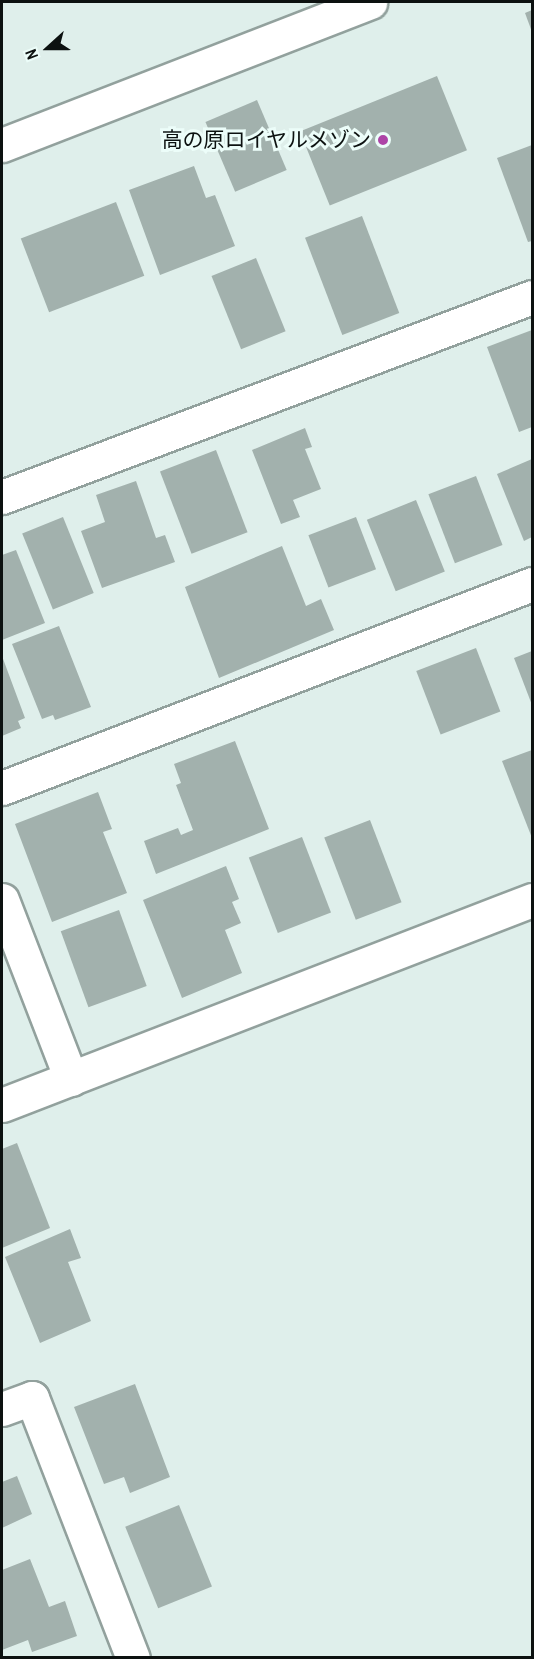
<!DOCTYPE html>
<meta charset="utf-8">
<style>
body{margin:0}
#map{position:relative;width:534px;height:1659px;overflow:hidden;background:#dfefeb;font-family:"Archivo Narrow","Noto Sans JP",sans-serif}
div>[style]{position:absolute}
[style*='--x']{left:calc(var(--x)*1px);top:calc(var(--y)*1px);width:calc(var(--w)*1px);rotate:calc(var(--a)*1deg)}
.building>*{inset:0;background:#a2b1ad;transform-origin:0 0}
.roads{filter:drop-shadow(2px 0 #92a19d) drop-shadow(-2px 0 #92a19d) drop-shadow(0 2px #92a19d) drop-shadow(0 -2px #92a19d)}
.street>*{height:33px;margin:-16.5px;padding:0 16.5px;transform-origin:16.5px;border-radius:16.5px;background:#fff}
.secondary>*{height:33px;margin:-16.5px;padding:0 16.5px;transform-origin:16.5px;border-radius:16.5px;background:#fff}
.dots>*{width:16px;height:16px;translate:-50% -50%;box-sizing:border-box;border:3px solid #ecfdf9;border-radius:50%}
span{translate:-50% -50%;white-space:nowrap;text-align:center;line-height:1.15;-webkit-text-stroke:6px #ecfdf9;paint-order:stroke}
.poi-label{font-size:21px;color:#0c1110}
.right{translate:-100% -50%;text-align:right}
.frame{position:absolute;inset:0;border:3px solid #0c1110;pointer-events:none}
.north{position:absolute;left:18px;top:18px;width:60px;height:60px;-webkit-text-stroke:4px #ecfdf9;paint-order:stroke;rotate:249deg;font-size:16px;font-weight:700;line-height:24px;text-align:center;color:#0c1110}
.north::after{content:'';display:block;margin:auto;width:21px;height:27px;background:#0c1110;clip-path:polygon(50% 0,100% 100%,50% 72%,0 100%)}
</style>
<div id="map">
<div class="building">
<div style="clip-path:polygon(532px 10px,532px 32px,525px 13px)"></div>
<div style="left:437px;top:76px;width:80px;height:148px;rotate:68deg"></div>
<div style="left:257px;top:100px;width:76px;height:56px;rotate:67deg"></div>
<div style="clip-path:polygon(532px 145px,532px 241px,528px 242px,497px 158px)"></div>
<div style="clip-path:polygon(194px 166px,206px 198px,215px 195px,235px 246px,160px 275px,129px 190px)"></div>
<div style="left:116px;top:202px;width:79px;height:102px;rotate:69deg"></div>
<div style="left:362px;top:216px;width:104px;height:61px;rotate:69deg"></div>
<div style="left:256px;top:258px;width:79px;height:48px;rotate:68deg"></div>
<div style="clip-path:polygon(532px 330px,532px 427px,519px 432px,487px 347px)"></div>
<div style="clip-path:polygon(305px 428px,312px 447px,305px 449px,321px 489px,293px 500px,300px 517px,281px 524px,252px 450px)"></div>
<div style="left:216px;top:450px;width:88px;height:60px;rotate:69deg"></div>
<div style="clip-path:polygon(532px 459px,532px 537px,524px 541px,497px 474px)"></div>
<div style="left:476px;top:476px;width:74px;height:51px;rotate:69deg"></div>
<div style="clip-path:polygon(136px 481px,156px 538px,165px 535px,175px 562px,102px 588px,81px 531px,105px 522px,96px 495px)"></div>
<div style="left:416px;top:500px;width:77px;height:53px;rotate:68deg"></div>
<div style="left:63px;top:517px;width:82px;height:44px;rotate:68deg"></div>
<div style="left:356px;top:517px;width:56px;height:51px;rotate:69deg"></div>
<div style="clip-path:polygon(282px 546px,306px 606px,321px 599px,334px 630px,219px 678px,185px 587px)"></div>
<div style="clip-path:polygon(16px 550px,45px 623px,2px 640px,2px 555px)"></div>
<div style="clip-path:polygon(59px 626px,91px 707px,55px 720px,53px 715px,42px 719px,12px 644px)"></div>
<div style="left:476px;top:648px;width:68px;height:64px;rotate:69deg"></div>
<div style="clip-path:polygon(532px 651px,532px 705px,514px 658px)"></div>
<div style="clip-path:polygon(2px 656px,25px 718px,18px 721px,21px 728px,2px 736px)"></div>
<div style="clip-path:polygon(235px 741px,269px 829px,156px 874px,144px 841px,178px 828px,181px 835px,193px 830px,176px 785px,181px 783px,174px 764px)"></div>
<div style="clip-path:polygon(532px 750px,532px 838px,502px 761px)"></div>
<div style="clip-path:polygon(98px 792px,112px 829px,103px 832px,127px 893px,52px 922px,15px 824px)"></div>
<div style="left:370px;top:820px;width:88px;height:49px;rotate:69deg"></div>
<div style="left:302px;top:837px;width:81px;height:57px;rotate:69deg"></div>
<div style="clip-path:polygon(226px 866px,239px 899px,232px 902px,241px 923px,225px 930px,242px 973px,182px 998px,143px 900px)"></div>
<div style="left:119px;top:910px;width:81px;height:62px;rotate:70deg"></div>
<div style="clip-path:polygon(17px 1143px,50px 1228px,2px 1248px,2px 1149px)"></div>
<div style="clip-path:polygon(70px 1229px,81px 1258px,68px 1262px,91px 1321px,40px 1343px,5px 1257px)"></div>
<div style="clip-path:polygon(135px 1384px,170px 1477px,130px 1493px,124px 1477px,104px 1484px,74px 1407px)"></div>
<div style="clip-path:polygon(17px 1476px,32px 1514px,2px 1528px,2px 1482px)"></div>
<div style="left:179px;top:1505px;width:88px;height:58px;rotate:68deg"></div>
<div style="clip-path:polygon(30px 1559px,49px 1607px,65px 1601px,77px 1636px,32px 1652px,28px 1640px,2px 1650px,2px 1570px)"></div>
</div>
<div class="roads">
<div class="street">
<div style="--x:2;--y:497;--w:566;--a:-20.67"></div>
<div style="--x:2;--y:788;--w:568;--a:-21.05"></div>
<div style="--x:2;--y:900;--w:192;--a:68.9"></div>
<div style="--x:2;--y:1105;--w:568;--a:-21.15"></div>
<div style="--x:2;--y:1409;--w:32;--a:-20"></div>
<div style="--x:32;--y:1398;--w:279;--a:68.8"></div>
</div>
<div class="secondary">
<div style="--x:2;--y:145;--w:395;--a:-21.2"></div>
</div>
</div>
<div class="dots">
<div style="left:383px;top:140px;background:#ad44a7"></div>
</div>
<div class="poi-label">
<span class="right" style="left:371px;top:140px">高の原ロイヤルメゾン</span>
</div>
<div class="frame"></div>
<div class="north">N</div>
</div>
